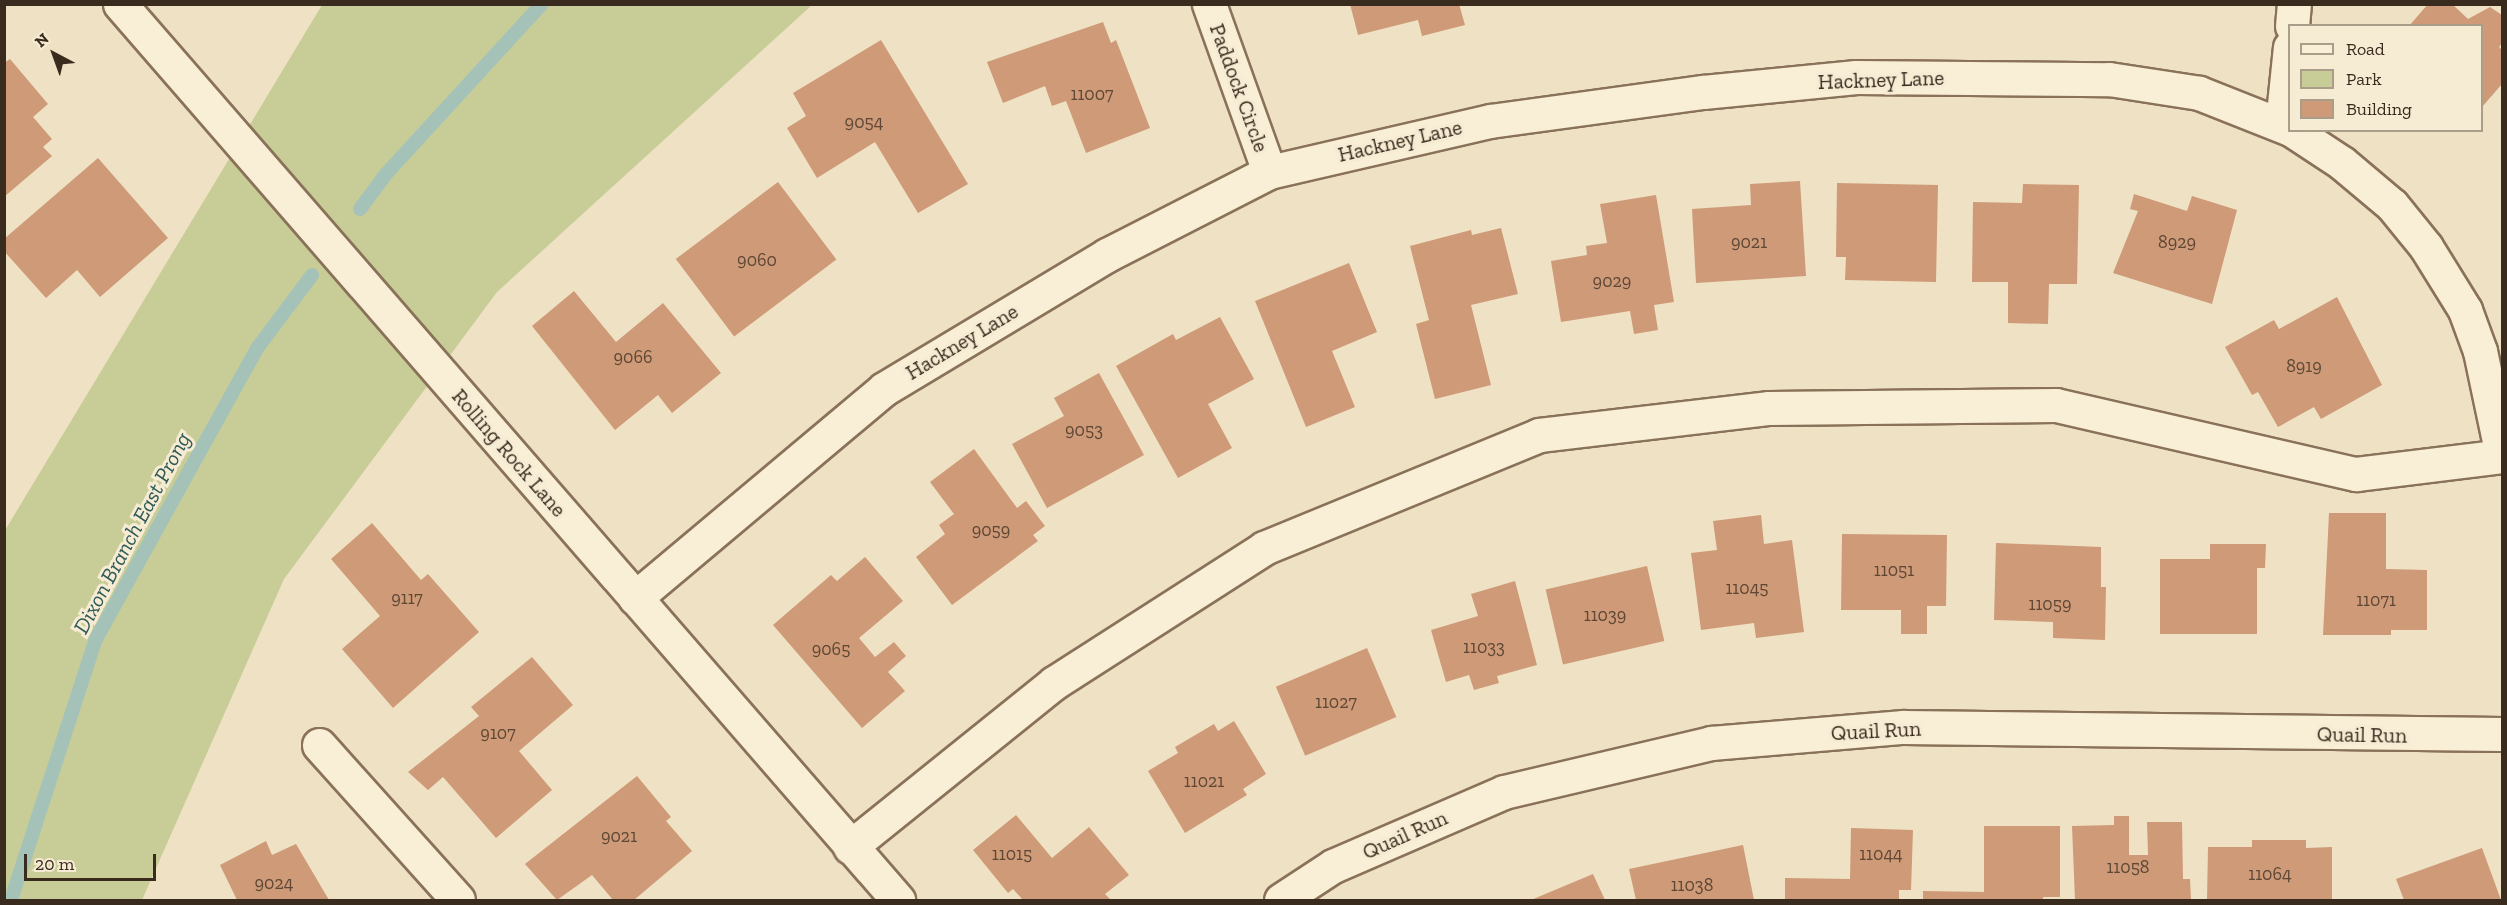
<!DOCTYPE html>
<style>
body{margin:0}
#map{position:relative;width:2507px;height:905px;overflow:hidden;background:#efe1c3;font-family:"Zilla Slab",serif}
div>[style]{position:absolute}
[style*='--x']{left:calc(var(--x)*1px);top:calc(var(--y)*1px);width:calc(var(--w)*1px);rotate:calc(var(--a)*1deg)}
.green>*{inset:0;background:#c8cd97}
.stream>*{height:14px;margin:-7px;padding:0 7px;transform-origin:7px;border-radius:7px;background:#a5c2b9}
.building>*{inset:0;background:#ce9a78;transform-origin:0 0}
.roads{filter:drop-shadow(2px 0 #897259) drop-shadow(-2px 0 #897259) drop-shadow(0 2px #897259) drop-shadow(0 -2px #897259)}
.minor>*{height:33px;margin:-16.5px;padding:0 16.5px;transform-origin:16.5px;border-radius:16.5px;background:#f9eed6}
span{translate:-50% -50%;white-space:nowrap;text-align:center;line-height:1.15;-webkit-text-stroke:6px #f6ebd3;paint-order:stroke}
.number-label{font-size:18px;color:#5e4734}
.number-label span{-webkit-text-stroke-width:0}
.street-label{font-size:21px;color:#392b1e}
.water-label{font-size:22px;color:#2d5956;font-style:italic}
.frame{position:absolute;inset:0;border:6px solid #392b1e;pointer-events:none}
.legend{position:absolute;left:2288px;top:24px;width:195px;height:108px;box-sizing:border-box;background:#f6ebd3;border:2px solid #aa9e8b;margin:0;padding:8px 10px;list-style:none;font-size:18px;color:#392b1e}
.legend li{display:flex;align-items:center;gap:12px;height:30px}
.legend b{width:30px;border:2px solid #aa9e8b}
.north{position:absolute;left:24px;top:24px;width:60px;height:60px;-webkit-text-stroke:4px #f6ebd3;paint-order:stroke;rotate:319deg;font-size:16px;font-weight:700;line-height:24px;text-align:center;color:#392b1e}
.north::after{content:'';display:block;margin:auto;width:21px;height:27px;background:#392b1e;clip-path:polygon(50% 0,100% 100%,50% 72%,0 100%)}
.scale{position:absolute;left:24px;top:854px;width:132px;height:27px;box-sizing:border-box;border:3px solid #392b1e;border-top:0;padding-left:8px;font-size:18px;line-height:21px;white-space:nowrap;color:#392b1e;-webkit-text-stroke:4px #f6ebd3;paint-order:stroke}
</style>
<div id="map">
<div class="green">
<div style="clip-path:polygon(322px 5px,812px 5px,497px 292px,284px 579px,142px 900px,5px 900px,4px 532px)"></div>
</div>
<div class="stream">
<div style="--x:360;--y:209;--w:44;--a:-53.4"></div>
<div style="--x:386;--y:174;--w:231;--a:-47.5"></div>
<div style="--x:11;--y:900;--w:274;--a:-72"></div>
<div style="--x:96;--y:639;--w:334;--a:-61"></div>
<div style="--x:258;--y:347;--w:90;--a:-53.1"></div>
</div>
<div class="building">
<div style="clip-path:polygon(1350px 4px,1459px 4px,1465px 25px,1422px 36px,1418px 20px,1358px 35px)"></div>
<div style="clip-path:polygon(2428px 4px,2452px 4px,2468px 19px,2490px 7px,2502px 15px,2502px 43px,2499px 47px,2502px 50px,2502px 84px,2482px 107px,2482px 26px,2409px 26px)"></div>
<div style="clip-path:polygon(1103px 22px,1111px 43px,1116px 40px,1150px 128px,1086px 153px,1066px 101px,1052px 106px,1045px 86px,1003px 103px,987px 62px)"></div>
<div style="clip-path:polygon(881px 40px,968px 184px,918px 213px,875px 142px,817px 178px,787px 128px,806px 116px,793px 93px)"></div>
<div style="clip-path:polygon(10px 59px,48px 104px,33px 117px,52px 139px,43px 147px,52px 156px,4px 197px,4px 63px)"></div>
<div style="clip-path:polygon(98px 158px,168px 238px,100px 297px,77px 270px,46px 298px,4px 251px,4px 239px)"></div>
<div style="clip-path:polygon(1800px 181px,1806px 276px,1696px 283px,1692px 209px,1751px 205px,1750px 184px)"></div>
<div style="left:778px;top:182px;width:97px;height:128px;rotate:53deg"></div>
<div style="clip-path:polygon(1837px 183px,1938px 185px,1936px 282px,1845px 280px,1846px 257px,1836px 257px)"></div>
<div style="clip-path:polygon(2023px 184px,2079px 185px,2077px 284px,2049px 284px,2048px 324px,2008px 323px,2008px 282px,1972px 282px,1973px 202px,2022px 203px)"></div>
<div style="clip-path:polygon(2134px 194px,2187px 211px,2192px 196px,2237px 210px,2212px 304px,2113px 273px,2138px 211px,2130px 209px)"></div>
<div style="clip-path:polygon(1656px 195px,1674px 302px,1654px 305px,1658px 330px,1634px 334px,1630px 311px,1561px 322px,1551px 261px,1587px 255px,1586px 246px,1607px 243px,1600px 204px)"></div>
<div style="clip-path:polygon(1501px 228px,1518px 294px,1471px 305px,1491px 385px,1435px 399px,1416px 324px,1429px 320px,1410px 246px,1471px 230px,1472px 235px)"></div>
<div style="clip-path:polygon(1349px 263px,1377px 332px,1332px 351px,1355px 407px,1306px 427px,1255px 301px)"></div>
<div style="clip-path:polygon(574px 291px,616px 342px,663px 303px,721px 373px,672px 413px,658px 395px,615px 430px,532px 326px)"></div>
<div style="clip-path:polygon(2337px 297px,2382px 385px,2321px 419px,2314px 407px,2278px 427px,2258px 392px,2252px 395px,2225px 347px,2274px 320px,2279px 329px)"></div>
<div style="clip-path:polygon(1220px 317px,1254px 379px,1208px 404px,1232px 448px,1178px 478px,1116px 366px,1173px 334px,1176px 340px)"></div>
<div style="clip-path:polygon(1099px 373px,1144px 455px,1047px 508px,1012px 444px,1064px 416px,1054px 398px)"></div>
<div style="clip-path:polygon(974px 449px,1017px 508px,1026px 501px,1045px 526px,1033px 535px,1038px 541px,952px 605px,916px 557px,945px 534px,939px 525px,954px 514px,930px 482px)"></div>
<div style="clip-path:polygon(2329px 513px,2386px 513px,2386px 569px,2427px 570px,2427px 630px,2391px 630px,2391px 635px,2323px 635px)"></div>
<div style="clip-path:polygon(1761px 515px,1764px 544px,1792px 540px,1804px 632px,1756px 638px,1754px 623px,1701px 630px,1691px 553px,1717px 550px,1713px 521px)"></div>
<div style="clip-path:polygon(372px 523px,421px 580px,428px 574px,479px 632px,393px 708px,342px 649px,380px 616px,331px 559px)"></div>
<div style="clip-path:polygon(1842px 534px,1947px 535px,1946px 606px,1927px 606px,1927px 634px,1901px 634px,1901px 610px,1841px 610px)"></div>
<div style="clip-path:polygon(1996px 543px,2101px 547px,2101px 587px,2106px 587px,2105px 640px,2053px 638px,2053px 622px,1994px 620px)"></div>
<div style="clip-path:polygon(2210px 544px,2266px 544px,2265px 568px,2257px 568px,2257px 634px,2160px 634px,2160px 559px,2210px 559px)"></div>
<div style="clip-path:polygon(865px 557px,903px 601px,859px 638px,875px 657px,894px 642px,906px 656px,888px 672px,905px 691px,862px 728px,773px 625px,831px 575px,837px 581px)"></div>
<div style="left:1647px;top:566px;width:77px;height:104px;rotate:77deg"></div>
<div style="clip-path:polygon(1515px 581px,1537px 665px,1497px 676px,1499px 683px,1474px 690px,1469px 675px,1446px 682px,1431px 630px,1478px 616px,1471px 594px)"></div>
<div style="left:1367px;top:648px;width:75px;height:99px;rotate:67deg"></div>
<div style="clip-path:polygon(532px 657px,573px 705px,519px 751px,552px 790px,496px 838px,443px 777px,428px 790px,408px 772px,479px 716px,471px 707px)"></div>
<div style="clip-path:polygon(1234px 721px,1266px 774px,1243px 789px,1247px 795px,1185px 833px,1148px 771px,1178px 753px,1175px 747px,1214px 724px,1218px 731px)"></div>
<div style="clip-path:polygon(637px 776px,671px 817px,666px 821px,692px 851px,634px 900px,613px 900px,592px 875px,557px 900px,525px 864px)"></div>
<div style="clip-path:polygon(1016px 815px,1052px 858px,1089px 827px,1129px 875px,1105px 894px,1111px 900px,1023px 900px,1013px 889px,1008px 893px,973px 850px)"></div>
<div style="clip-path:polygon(2114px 816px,2129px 816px,2129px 855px,2148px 855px,2147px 822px,2182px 822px,2183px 879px,2190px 879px,2191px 900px,2075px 900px,2072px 826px,2114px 825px)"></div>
<div style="clip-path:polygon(1984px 826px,2060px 826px,2060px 897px,2043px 897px,2043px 900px,1923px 900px,1923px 891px,1984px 892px)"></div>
<div style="clip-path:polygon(1851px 828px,1913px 830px,1911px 890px,1899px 890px,1899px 900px,1785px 900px,1785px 878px,1850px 879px)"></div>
<div style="clip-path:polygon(2252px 840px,2306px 840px,2306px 848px,2332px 847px,2332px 900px,2207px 900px,2208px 847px,2252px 847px)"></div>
<div style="clip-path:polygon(266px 841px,272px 855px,296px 844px,329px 900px,237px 900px,220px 865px)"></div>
<div style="clip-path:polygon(1743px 845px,1754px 900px,1636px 900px,1629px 869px)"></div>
<div style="clip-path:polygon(2482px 848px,2501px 900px,2404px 900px,2396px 879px)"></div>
<div style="clip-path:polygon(1593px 874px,1605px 900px,1531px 900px)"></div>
</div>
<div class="roads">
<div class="minor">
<div style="--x:120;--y:4;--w:1187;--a:49.03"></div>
<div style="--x:1209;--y:4;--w:178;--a:70.3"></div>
<div style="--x:2292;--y:26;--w:22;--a:-85"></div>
<div style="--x:2282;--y:124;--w:77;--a:-84.1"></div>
<div style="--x:2292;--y:130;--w:60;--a:33.4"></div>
<div style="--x:2342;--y:163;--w:65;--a:40"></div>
<div style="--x:2392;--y:205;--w:54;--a:51"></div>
<div style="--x:2426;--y:247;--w:74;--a:58.2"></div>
<div style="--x:2465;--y:310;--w:44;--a:69.9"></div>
<div style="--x:2480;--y:351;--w:106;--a:78.1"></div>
<div style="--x:635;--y:598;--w:325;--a:-40"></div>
<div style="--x:884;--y:389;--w:260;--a:-31"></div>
<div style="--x:1107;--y:255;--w:182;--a:-27.1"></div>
<div style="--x:1269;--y:172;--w:227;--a:-13"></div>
<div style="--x:1490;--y:121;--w:215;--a:-7.8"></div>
<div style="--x:1703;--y:92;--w:154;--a:-5.6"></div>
<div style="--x:1856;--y:77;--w:253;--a:0.5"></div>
<div style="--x:2109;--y:79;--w:91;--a:8.8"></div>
<div style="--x:2199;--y:93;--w:98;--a:21.6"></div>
<div style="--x:319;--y:745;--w:208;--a:48.1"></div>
<div style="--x:850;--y:847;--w:262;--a:-38.8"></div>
<div style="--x:1054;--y:683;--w:250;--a:-32.7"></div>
<div style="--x:1264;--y:548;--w:297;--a:-22.3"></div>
<div style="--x:1539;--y:435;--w:232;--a:-6.7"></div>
<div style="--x:1769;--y:408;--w:287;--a:-0.6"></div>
<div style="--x:2056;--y:405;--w:308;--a:13"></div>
<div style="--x:2356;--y:474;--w:147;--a:-7"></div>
<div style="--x:1281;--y:900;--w:62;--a:-33.2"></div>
<div style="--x:1333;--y:866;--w:186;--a:-23.4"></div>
<div style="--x:1504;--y:792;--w:213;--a:-13.3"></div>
<div style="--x:1711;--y:743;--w:193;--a:-4.8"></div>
<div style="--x:1903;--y:727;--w:599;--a:0.67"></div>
</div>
</div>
<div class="number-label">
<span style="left:1092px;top:94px">11007</span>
<span style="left:864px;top:122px">9054</span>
<span style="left:1749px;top:242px">9021</span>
<span style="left:2177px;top:242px">8929</span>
<span style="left:757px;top:260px">9060</span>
<span style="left:1612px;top:281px">9029</span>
<span style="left:633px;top:357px">9066</span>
<span style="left:2304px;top:366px">8919</span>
<span style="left:1084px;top:430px">9053</span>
<span style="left:991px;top:530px">9059</span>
<span style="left:1894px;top:570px">11051</span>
<span style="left:1747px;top:588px">11045</span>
<span style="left:407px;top:598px">9117</span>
<span style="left:2376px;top:600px">11071</span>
<span style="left:2050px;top:604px">11059</span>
<span style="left:1605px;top:615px">11039</span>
<span style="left:1484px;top:647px">11033</span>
<span style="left:831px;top:649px">9065</span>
<span style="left:1336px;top:702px">11027</span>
<span style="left:498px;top:733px">9107</span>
<span style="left:1204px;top:781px">11021</span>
<span style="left:619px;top:836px">9021</span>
<span style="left:1012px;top:854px">11015</span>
<span style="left:1881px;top:854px">11044</span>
<span style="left:2128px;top:867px">11058</span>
<span style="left:2270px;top:874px">11064</span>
<span style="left:274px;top:883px">9024</span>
<span style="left:1692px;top:885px">11038</span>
</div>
<div class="street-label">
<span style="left:1881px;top:80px;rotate:-2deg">Hackney Lane</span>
<span style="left:1239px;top:88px;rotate:70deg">Paddock Circle</span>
<span style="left:1400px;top:141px;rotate:-13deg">Hackney Lane</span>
<span style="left:962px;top:342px;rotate:-31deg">Hackney Lane</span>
<span style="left:509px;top:453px;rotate:49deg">Rolling Rock Lane</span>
<span style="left:1876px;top:731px;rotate:-3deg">Quail Run</span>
<span style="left:2362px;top:735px;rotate:1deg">Quail Run</span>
<span style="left:1405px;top:835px;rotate:-24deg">Quail Run</span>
</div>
<div class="water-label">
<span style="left:132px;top:533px;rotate:-62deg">Dixon Branch East Prong</span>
</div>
<div class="frame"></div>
<ul class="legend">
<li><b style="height:8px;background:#f9eed6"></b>Road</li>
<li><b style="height:16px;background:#c8cd97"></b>Park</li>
<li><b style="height:16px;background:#ce9a78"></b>Building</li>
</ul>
<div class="north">N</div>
<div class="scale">20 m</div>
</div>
